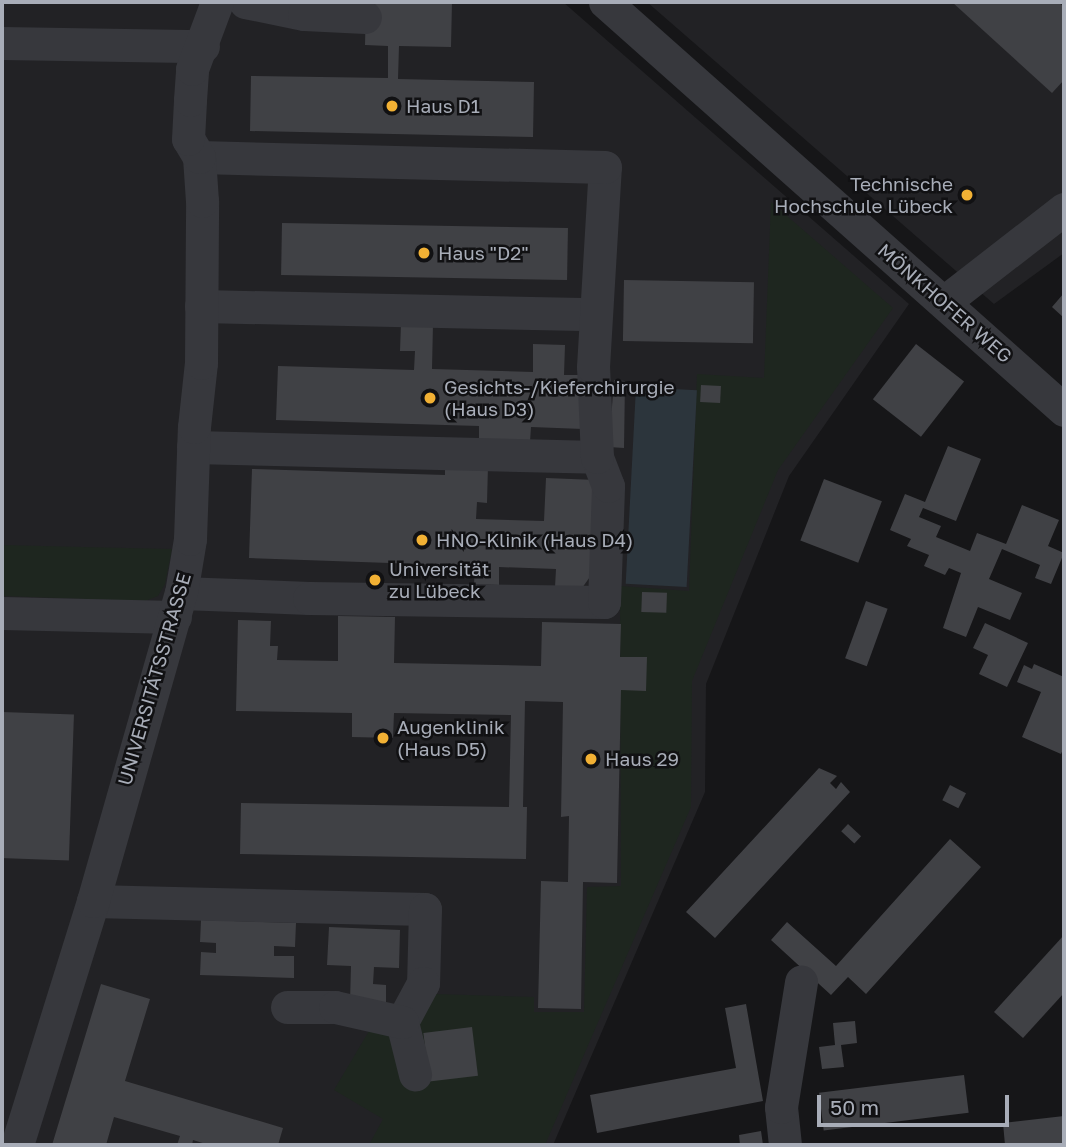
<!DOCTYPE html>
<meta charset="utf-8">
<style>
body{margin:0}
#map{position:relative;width:1066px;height:1147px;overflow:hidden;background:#161618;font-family:"Golos Text",sans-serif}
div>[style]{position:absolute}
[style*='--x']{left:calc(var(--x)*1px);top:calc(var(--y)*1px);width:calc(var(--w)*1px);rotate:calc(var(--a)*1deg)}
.built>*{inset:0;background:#222225}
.green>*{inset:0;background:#1e261f}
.water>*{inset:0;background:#2c353c;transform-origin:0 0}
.building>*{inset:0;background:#404145;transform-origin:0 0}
.minor>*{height:33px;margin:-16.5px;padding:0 16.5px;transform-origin:16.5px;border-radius:16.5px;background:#37383d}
.dots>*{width:19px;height:19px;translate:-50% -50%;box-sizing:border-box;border:4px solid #111113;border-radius:50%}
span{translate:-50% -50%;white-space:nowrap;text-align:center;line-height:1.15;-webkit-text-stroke:5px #111113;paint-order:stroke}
.poi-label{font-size:19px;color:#a8adb8}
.left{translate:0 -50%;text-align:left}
.right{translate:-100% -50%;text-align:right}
.street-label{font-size:19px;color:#a8adb8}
.frame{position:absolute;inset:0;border:4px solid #a8adb8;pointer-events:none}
.scale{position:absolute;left:817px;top:1095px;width:192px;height:32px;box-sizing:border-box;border:4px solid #a8adb8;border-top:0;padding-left:9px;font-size:21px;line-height:24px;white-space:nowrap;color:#a8adb8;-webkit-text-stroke:5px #111113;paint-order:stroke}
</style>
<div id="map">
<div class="built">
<div style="clip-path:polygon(2px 2px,563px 2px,909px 304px,789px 476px,706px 684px,705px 792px,553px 1145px,2px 1145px)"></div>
<div style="clip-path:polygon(647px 2px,1064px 2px,1064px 253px,994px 304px)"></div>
</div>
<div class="green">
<div style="clip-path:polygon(771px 202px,893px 308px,778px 470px,692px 681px,691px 807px,545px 1145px,369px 1145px,383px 1119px,334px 1090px,372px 1026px,434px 994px,534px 997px,534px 1012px,584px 1012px,587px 887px,621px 886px,620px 586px,689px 591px,697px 374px,764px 378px)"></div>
<div style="clip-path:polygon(2px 545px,82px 547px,172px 549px,165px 584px,158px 596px,145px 601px,2px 596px)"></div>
</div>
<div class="water">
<div style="left:636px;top:387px;width:61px;height:197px;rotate:3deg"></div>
</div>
<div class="building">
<div style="clip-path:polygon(366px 2px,452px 2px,451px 47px,399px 46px,398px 79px,534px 82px,533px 137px,250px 131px,251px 76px,388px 78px,388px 46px,365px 45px)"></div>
<div style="clip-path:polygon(952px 2px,1058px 2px,1064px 7px,1064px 80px,1052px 93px)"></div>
<div style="left:282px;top:223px;width:286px;height:52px;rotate:1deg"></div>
<div style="left:624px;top:280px;width:130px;height:61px;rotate:1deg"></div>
<div style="clip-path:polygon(1064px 293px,1064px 318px,1052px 307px)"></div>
<div style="clip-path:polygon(401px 323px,433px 324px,432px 369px,533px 372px,533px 344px,565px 345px,564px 375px,584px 375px,583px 429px,531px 427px,530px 442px,479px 441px,479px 426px,276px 420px,278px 366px,414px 370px,415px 351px,400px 351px)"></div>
<div style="left:916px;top:344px;width:61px;height:70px;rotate:38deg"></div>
<div style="clip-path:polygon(614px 380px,625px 381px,624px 448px,609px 447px)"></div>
<div style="left:701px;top:385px;width:20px;height:17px;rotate:3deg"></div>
<div style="clip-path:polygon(948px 446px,981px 459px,956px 521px,923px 508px,919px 517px,941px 526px,936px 537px,970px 551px,977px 533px,1006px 544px,1022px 505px,1059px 520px,1048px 546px,1064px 553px,1051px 584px,1035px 578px,1040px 565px,1002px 549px,989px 579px,1022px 593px,1010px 620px,978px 607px,966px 637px,943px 628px,961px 573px,949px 568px,945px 575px,924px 566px,929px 555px,907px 546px,911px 539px,890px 530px,905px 494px,925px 502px)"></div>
<div style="clip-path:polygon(445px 464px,488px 466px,487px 503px,477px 502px,476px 519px,544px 521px,546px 478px,596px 480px,592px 574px,582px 588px,555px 587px,556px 569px,499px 567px,499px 585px,474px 584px,475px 566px,249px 558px,252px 469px,445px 475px)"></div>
<div style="left:824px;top:479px;width:62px;height:66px;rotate:21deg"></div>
<div style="left:642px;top:592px;width:25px;height:20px;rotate:2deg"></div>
<div style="left:866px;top:601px;width:23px;height:61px;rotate:20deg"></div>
<div style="clip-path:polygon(338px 616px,395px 617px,394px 663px,541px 666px,542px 622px,621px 624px,620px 657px,647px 657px,646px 691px,621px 690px,617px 883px,583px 882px,581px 1009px,538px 1008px,541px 881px,568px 882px,569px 816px,561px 817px,563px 702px,525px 701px,523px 807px,527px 807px,526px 859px,240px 854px,241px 803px,509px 807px,511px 715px,394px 713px,393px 738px,352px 737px,352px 713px,236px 711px,238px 620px,271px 621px,270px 646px,278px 646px,277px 660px,338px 661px)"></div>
<div style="clip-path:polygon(985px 623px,1028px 643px,1007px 687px,979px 674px,988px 655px,973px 648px)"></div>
<div style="clip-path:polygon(1034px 664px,1064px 677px,1064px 747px,1061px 754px,1022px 737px,1041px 692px,1017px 682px,1024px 665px,1032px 669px)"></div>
<div style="left:2px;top:712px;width:72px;height:146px;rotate:2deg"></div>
<div style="clip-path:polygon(819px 768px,837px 776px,830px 783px,836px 789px,841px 782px,850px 792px,715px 938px,686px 912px)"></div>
<div style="left:950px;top:785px;width:18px;height:17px;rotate:27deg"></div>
<div style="left:848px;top:824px;width:18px;height:10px;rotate:43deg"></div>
<div style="clip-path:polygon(950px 839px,981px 867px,866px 994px,848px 977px,831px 995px,771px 940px,787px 922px,836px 966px)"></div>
<div style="clip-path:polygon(201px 920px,296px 923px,295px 947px,274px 946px,274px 956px,294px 956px,294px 978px,200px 975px,201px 952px,216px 953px,216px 943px,200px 942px)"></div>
<div style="clip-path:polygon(329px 927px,400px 930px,399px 968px,374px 967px,373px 984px,386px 985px,386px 1003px,350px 1002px,351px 966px,327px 965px)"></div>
<div style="clip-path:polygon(1064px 935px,1064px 993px,1023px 1038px,994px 1012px)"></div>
<div style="clip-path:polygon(101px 984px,150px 999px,125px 1081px,283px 1128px,278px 1145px,209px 1145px,193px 1140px,192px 1145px,177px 1145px,180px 1136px,114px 1117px,106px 1145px,52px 1145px)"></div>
<div style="clip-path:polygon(746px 1004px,763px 1101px,597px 1133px,590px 1095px,736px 1068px,725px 1008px)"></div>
<div style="clip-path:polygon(855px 1021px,857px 1043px,841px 1045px,844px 1067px,822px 1069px,819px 1047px,835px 1045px,833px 1023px)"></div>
<div style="left:472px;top:1027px;width:49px;height:49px;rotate:83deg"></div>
<div style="left:964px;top:1075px;width:38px;height:146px;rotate:83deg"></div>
<div style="clip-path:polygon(1064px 1116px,1064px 1145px,1005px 1145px,1003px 1123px)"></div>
<div style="clip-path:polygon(761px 1131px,763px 1145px,740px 1145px,739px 1135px)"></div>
</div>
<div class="minor">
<div style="--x:245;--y:2;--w:60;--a:11.5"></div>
<div style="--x:304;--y:14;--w:61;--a:2.8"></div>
<div style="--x:605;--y:2;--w:614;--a:41.63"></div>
<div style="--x:2;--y:43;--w:201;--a:0.9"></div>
<div style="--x:944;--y:302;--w:152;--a:-37.8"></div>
<div style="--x:201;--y:306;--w:393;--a:1.2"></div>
<div style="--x:193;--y:447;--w:404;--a:1.4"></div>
<div style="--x:181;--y:593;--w:128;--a:2.2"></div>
<div style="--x:309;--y:598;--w:295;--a:0.8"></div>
<div style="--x:604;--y:602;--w:116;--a:-88"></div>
<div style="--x:608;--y:486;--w:31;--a:-111"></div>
<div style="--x:597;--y:457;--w:90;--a:-92.5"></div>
<div style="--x:593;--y:367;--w:200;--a:-86.6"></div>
<div style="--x:605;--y:167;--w:406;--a:-178.6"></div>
<div style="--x:2;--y:613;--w:173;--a:1.3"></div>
<div style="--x:93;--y:901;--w:332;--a:1.4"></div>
<div style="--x:425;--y:909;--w:74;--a:91.5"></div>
<div style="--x:423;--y:983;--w:44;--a:118.3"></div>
<div style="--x:402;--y:1022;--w:54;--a:76"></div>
<div style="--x:287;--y:1007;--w:48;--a:0"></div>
<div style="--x:335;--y:1007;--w:69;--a:12.6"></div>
<div style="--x:17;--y:1145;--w:256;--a:-72.7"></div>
<div style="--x:93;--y:901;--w:320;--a:-74.1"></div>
<div style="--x:181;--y:593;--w:55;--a:-80.5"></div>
<div style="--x:190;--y:539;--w:112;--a:-88"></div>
<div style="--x:194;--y:427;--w:64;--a:-83.8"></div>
<div style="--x:201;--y:363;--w:162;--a:-89.6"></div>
<div style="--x:202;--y:201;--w:44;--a:-93.9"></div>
<div style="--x:199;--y:157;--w:21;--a:-121"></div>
<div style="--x:188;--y:139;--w:39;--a:-87"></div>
<div style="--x:190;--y:100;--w:31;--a:-86"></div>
<div style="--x:192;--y:69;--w:72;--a:-69.5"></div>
<div style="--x:785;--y:1145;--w:38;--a:-96"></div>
<div style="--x:781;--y:1107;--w:127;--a:-80.9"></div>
</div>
<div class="dots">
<div style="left:392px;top:106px;background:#f2b134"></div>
<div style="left:967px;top:195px;background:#f2b134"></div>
<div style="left:424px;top:253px;background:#f2b134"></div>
<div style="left:430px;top:398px;background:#f2b134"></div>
<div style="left:422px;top:540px;background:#f2b134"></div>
<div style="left:375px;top:580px;background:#f2b134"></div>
<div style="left:383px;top:738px;background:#f2b134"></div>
<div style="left:591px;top:759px;background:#f2b134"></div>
</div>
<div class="poi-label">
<span class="left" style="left:406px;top:106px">Haus D1</span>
<span class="right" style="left:953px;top:195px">Technische<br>Hochschule Lübeck</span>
<span class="left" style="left:438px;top:253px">Haus "D2"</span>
<span class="left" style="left:444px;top:398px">Gesichts-/Kieferchirurgie<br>(Haus D3)</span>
<span class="left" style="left:436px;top:540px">HNO-Klinik (Haus D4)</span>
<span class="left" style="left:389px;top:580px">Universität<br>zu Lübeck</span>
<span class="left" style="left:397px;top:738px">Augenklinik<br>(Haus D5)</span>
<span class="left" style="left:605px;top:759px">Haus 29</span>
</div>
<div class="street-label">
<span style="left:945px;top:303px;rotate:41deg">MÖNKHOFER WEG</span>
<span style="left:154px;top:679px;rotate:-74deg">UNIVERSITÄTSSTRASSE</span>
</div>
<div class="frame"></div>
<div class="scale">50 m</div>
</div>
